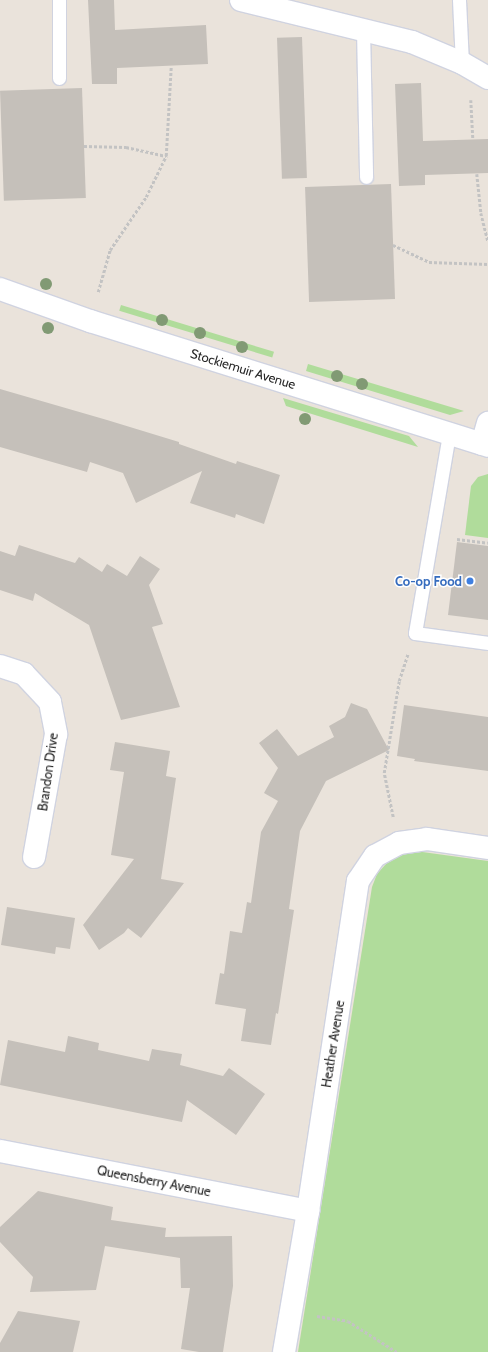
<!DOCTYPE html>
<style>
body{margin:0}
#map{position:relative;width:488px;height:1352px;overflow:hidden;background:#eae3db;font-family:Cabin,sans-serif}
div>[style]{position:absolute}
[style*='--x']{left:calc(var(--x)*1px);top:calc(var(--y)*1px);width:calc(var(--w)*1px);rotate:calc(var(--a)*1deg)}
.green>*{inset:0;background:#b0dc9b;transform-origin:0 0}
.building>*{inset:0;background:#c5c0ba;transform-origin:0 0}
.path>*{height:2.5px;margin-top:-1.25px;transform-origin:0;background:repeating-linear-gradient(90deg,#c3c3c3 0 3px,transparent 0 5px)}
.roads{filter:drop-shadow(1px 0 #d0d3e0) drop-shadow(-1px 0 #d0d3e0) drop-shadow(0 1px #d0d3e0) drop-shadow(0 -1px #d0d3e0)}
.lane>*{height:13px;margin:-6.5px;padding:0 6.5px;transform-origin:6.5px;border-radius:6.5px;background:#fff}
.street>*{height:22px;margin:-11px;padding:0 11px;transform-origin:11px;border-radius:11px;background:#fff}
.trees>*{width:12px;height:12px;margin:-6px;border-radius:50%;background:#819a74}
.dots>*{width:11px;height:11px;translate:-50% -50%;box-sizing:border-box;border:2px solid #fff;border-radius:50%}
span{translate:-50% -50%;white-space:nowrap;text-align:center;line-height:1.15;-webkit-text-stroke:3px #fff;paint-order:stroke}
.street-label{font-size:13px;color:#282828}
.shop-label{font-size:13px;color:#366cbe;font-weight:700}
.right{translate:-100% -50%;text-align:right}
</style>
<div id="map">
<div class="green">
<div style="left:121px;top:305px;width:160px;height:6px;rotate:17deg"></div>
<div style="clip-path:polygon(308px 364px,464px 411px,450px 415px,306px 371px)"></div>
<div style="clip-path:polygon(283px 398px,409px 436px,418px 447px,286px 406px)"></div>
<div style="clip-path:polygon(488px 474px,488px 538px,465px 535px,471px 486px,478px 477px)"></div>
<div style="clip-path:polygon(415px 851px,488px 861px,488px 1352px,298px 1352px,372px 887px,377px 874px,386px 864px,395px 857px)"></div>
</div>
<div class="building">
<div style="clip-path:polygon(88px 0,114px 0,115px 30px,206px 25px,208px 64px,117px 68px,117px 84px,92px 84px)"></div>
<div style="left:302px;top:37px;width:141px;height:25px;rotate:88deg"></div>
<div style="clip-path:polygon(421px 83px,423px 141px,488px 139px,488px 173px,425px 175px,425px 185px,399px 186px,395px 84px)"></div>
<div style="left:82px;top:88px;width:110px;height:82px;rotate:88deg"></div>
<div style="left:391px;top:184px;width:115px;height:86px;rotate:88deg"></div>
<div style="clip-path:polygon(0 389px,107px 420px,179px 442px,179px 444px,236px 464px,237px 461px,280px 475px,264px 524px,236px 514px,235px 518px,190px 503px,202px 471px,136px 503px,123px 473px,90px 462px,87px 472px,0 447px)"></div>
<div style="clip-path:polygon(457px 542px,488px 546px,488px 620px,448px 615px)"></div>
<div style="clip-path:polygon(19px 545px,75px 563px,79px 557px,102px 572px,107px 564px,127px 576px,140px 556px,160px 569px,149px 585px,163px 624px,152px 627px,180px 707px,121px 720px,89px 625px,35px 593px,33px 601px,0 590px,0 551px,15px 556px)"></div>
<div style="clip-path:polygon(351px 703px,367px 709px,389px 750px,326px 781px,300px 831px,289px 909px,294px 910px,278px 1014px,276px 1013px,271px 1045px,241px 1041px,246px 1009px,215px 1004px,220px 973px,224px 974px,230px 931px,242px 933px,247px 902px,251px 903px,261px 832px,278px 801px,264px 793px,278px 768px,259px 743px,277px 729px,298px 756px,334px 737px,329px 726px,345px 717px)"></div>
<div style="clip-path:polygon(404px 705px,488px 717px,488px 771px,414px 761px,415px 759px,397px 756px)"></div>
<div style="clip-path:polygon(115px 742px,170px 751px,166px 776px,176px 778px,161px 879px,184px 883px,141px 938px,128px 928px,124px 933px,99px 950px,83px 925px,134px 859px,111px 855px,124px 772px,110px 770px)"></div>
<div style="clip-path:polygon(7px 907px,75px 918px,70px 949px,56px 947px,55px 954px,1px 945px)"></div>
<div style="clip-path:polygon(68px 1036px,99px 1043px,98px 1050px,149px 1061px,152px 1049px,182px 1054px,180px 1065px,223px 1076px,229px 1068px,265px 1094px,236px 1135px,187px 1100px,182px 1122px,0 1085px,8px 1040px,65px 1052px)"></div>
<div style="clip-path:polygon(38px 1191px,113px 1207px,111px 1220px,166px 1228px,165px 1237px,232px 1236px,233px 1286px,223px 1352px,199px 1352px,181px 1349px,190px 1288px,181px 1288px,180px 1258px,105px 1246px,96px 1290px,30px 1292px,33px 1277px,0 1242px,0 1227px)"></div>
<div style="clip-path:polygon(18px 1311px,80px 1321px,73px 1352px,0 1352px,0 1343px)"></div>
</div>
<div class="path">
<div style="--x:471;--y:100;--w:39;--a:87"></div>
<div style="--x:84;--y:146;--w:42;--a:1.4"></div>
<div style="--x:126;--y:147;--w:41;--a:12.7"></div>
<div style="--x:477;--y:174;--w:39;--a:84"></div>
<div style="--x:481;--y:213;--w:29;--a:76"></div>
<div style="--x:393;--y:245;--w:40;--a:25"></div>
<div style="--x:429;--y:262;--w:59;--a:1.9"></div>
<div style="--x:98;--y:292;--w:44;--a:-74.1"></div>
<div style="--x:110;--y:250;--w:64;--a:-55.8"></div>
<div style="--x:146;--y:197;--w:46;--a:-64"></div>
<div style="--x:166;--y:156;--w:90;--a:-86.8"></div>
<div style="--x:457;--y:539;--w:31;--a:7"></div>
<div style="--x:393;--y:817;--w:45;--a:-101.6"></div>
<div style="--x:384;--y:773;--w:93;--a:-80.7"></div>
<div style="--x:399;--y:681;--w:28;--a:-72"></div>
<div style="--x:317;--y:1316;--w:31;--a:9"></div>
<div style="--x:348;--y:1321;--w:58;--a:32.3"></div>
</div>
<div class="roads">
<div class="lane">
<div style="--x:59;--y:0;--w:78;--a:90"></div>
<div style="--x:459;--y:0;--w:63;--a:87.3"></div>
<div style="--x:363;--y:29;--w:148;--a:88.8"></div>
<div style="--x:449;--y:434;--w:202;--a:99.7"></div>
<div style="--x:415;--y:633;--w:74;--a:7.8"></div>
</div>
<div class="street">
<div style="--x:241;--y:0;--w:176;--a:13.8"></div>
<div style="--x:412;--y:42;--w:54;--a:22.8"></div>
<div style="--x:462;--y:63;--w:30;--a:30"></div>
<div style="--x:0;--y:289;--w:96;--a:19.6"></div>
<div style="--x:90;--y:321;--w:417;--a:17.4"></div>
<div style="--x:482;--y:444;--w:22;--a:-74"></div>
<div style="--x:0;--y:666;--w:25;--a:18"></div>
<div style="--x:24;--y:674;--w:38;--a:47"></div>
<div style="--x:50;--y:702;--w:33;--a:79"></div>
<div style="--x:56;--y:734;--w:125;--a:100.1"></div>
<div style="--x:0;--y:1151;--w:314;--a:11"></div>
<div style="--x:284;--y:1352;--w:143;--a:-80.3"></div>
<div style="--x:308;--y:1211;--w:334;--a:-81.4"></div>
<div style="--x:358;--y:881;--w:30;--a:-56"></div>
<div style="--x:375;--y:856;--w:27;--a:-28"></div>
<div style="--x:399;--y:843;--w:28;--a:-8"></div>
<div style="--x:427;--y:839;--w:62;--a:8.4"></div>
</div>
</div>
<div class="trees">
<div style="left:46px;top:284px"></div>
<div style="left:162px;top:320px"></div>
<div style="left:48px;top:328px"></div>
<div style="left:200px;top:333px"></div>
<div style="left:242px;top:347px"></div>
<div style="left:337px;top:376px"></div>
<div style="left:362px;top:384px"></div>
<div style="left:305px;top:419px"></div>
</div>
<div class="dots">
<div style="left:470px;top:581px;background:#3f7fe0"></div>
</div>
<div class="street-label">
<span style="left:243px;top:369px;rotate:17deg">Stockiemuir Avenue</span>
<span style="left:48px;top:772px;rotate:-82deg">Brandon Drive</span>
<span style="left:333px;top:1044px;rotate:-81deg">Heather Avenue</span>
<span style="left:154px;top:1181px;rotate:11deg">Queensberry Avenue</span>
</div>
<div class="shop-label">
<span class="right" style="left:462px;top:581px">Co-op Food</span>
</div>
</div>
